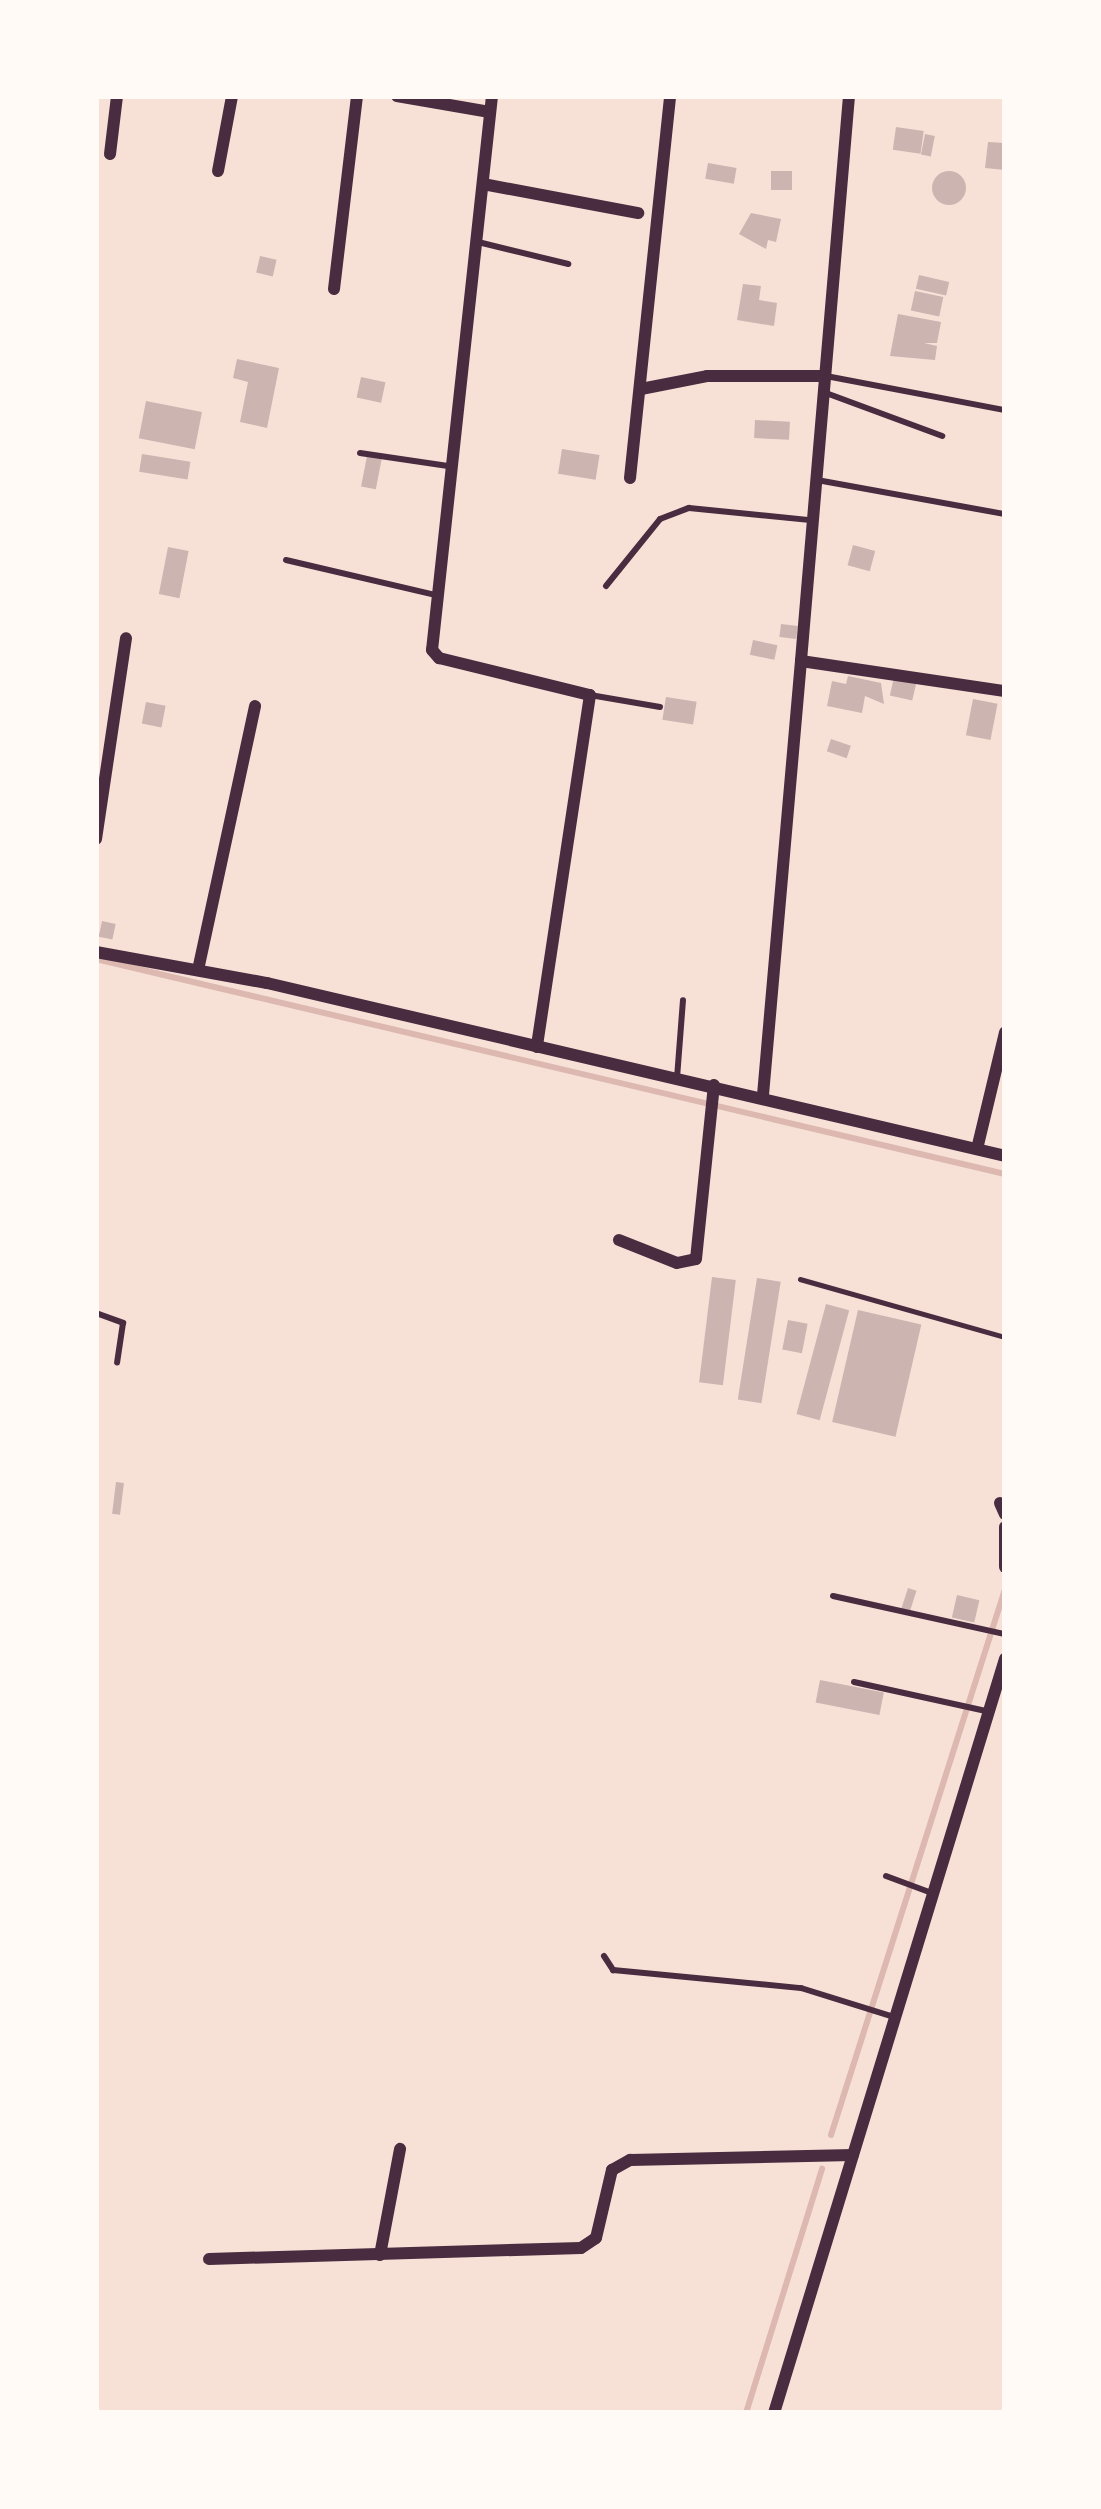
<!DOCTYPE html>
<style>
body{margin:0}
#map{position:relative;width:1101px;height:2509px;overflow:hidden;background:#f7e1d7;font-family:"Exo 2",sans-serif}
div>[style]{position:absolute}
[style*='--x']{left:calc(var(--x)*1px);top:calc(var(--y)*1px);width:calc(var(--w)*1px);rotate:calc(var(--a)*1deg)}
.stream>*{height:6px;margin:-3px;padding:0 3px;transform-origin:3px;border-radius:3px;background:#dcb8b0}
.building>*{inset:0;background:#ccb4b1;transform-origin:0 0}
.round{border-radius:50%}
.path>*{height:4.5px;margin:-2.25px;padding:0 2.25px;transform-origin:2.25px;border-radius:2.25px;background:#4a2c40}
.service>*{height:6px;margin:-3px;padding:0 3px;transform-origin:3px;border-radius:3px;background:#4a2c40}
.minor>*{height:12px;margin:-6px;padding:0 6px;transform-origin:6px;border-radius:6px;background:#4a2c40}
span{translate:-50% -50%;white-space:nowrap;text-align:center;line-height:1.15;-webkit-text-stroke:9px #fffaf5;paint-order:stroke}
.frame{position:absolute;inset:0;border:99px solid #fffaf5;pointer-events:none}
</style>
<div id="map">
<div class="stream">
<div style="--x:96;--y:959;--w:934;--a:13.31"></div>
<div style="--x:831;--y:2135;--w:573;--a:-72.32"></div>
<div style="--x:746;--y:2413;--w:256;--a:-72.7"></div>
</div>
<div class="building">
<div style="left:896px;top:127px;width:28px;height:23px;rotate:8deg"></div>
<div style="left:925px;top:134px;width:10px;height:21px;rotate:11deg"></div>
<div style="clip-path:polygon(988px 142px,1005px 143px,1005px 170px,985px 168px)"></div>
<div style="left:708px;top:163px;width:29px;height:16px;rotate:10deg"></div>
<div class="round" style="left:932px;top:171px;width:34px;height:34px"></div>
<div style="left:771px;top:171px;width:21px;height:19px"></div>
<div style="clip-path:polygon(751px 213px,781px 219px,776px 242px,768px 240px,766px 249px,739px 234px)"></div>
<div style="left:260px;top:256px;width:17px;height:17px;rotate:13deg"></div>
<div style="left:919px;top:275px;width:31px;height:14px;rotate:13deg"></div>
<div style="clip-path:polygon(743px 284px,761px 286px,759px 300px,777px 303px,774px 326px,737px 320px)"></div>
<div style="left:915px;top:291px;width:29px;height:20px;rotate:12deg"></div>
<div style="clip-path:polygon(898px 314px,941px 322px,937px 343px,924px 343px,937px 346px,935px 360px,890px 356px)"></div>
<div style="clip-path:polygon(237px 359px,279px 368px,267px 428px,240px 422px,248px 382px,233px 378px)"></div>
<div style="left:361px;top:377px;width:25px;height:21px;rotate:12deg"></div>
<div style="left:146px;top:401px;width:57px;height:38px;rotate:11deg"></div>
<div style="left:755px;top:420px;width:35px;height:18px;rotate:3deg"></div>
<div style="left:562px;top:449px;width:38px;height:25px;rotate:9deg"></div>
<div style="left:142px;top:454px;width:49px;height:18px;rotate:9deg"></div>
<div style="left:367px;top:456px;width:15px;height:31px;rotate:11deg"></div>
<div style="left:853px;top:545px;width:23px;height:21px;rotate:15deg"></div>
<div style="left:168px;top:547px;width:21px;height:48px;rotate:11deg"></div>
<div style="left:781px;top:624px;width:17px;height:13px;rotate:7deg"></div>
<div style="left:753px;top:640px;width:25px;height:15px;rotate:12deg"></div>
<div style="left:895px;top:673px;width:23px;height:23px;rotate:13deg"></div>
<div style="clip-path:polygon(848px 676px,881px 683px,884px 704px,865px 696px,862px 713px,827px 706px,832px 681px,846px 684px)"></div>
<div style="left:666px;top:697px;width:31px;height:23px;rotate:9deg"></div>
<div style="left:973px;top:699px;width:25px;height:37px;rotate:11deg"></div>
<div style="left:146px;top:702px;width:20px;height:22px;rotate:11deg"></div>
<div style="left:831px;top:739px;width:21px;height:13px;rotate:19deg"></div>
<div style="left:102px;top:921px;width:14px;height:16px;rotate:12deg"></div>
<div style="left:712px;top:1277px;width:24px;height:106px;rotate:7deg"></div>
<div style="left:757px;top:1278px;width:24px;height:123px;rotate:9deg"></div>
<div style="left:826px;top:1304px;width:24px;height:114px;rotate:15deg"></div>
<div style="left:858px;top:1310px;width:65px;height:115px;rotate:13deg"></div>
<div style="left:788px;top:1320px;width:20px;height:30px;rotate:11deg"></div>
<div style="left:116px;top:1482px;width:8px;height:32px;rotate:7deg"></div>
<div style="left:908px;top:1588px;width:9px;height:22px;rotate:18deg"></div>
<div style="left:957px;top:1595px;width:23px;height:23px;rotate:13deg"></div>
<div style="left:820px;top:1680px;width:65px;height:23px;rotate:11deg"></div>
</div>
<div class="path">
<div style="--x:800;--y:1279;--w:213;--a:15.8"></div>
</div>
<div class="service">
<div style="--x:478;--y:242;--w:93;--a:13.7"></div>
<div style="--x:826;--y:376;--w:182;--a:10.8"></div>
<div style="--x:826;--y:393;--w:124;--a:20.3"></div>
<div style="--x:360;--y:453;--w:89;--a:8.4"></div>
<div style="--x:817;--y:480;--w:191;--a:10.3"></div>
<div style="--x:286;--y:560;--w:153;--a:13.2"></div>
<div style="--x:606;--y:586;--w:86;--a:-51.1"></div>
<div style="--x:660;--y:519;--w:31;--a:-21"></div>
<div style="--x:689;--y:508;--w:122;--a:5.7"></div>
<div style="--x:590;--y:695;--w:71;--a:9.7"></div>
<div style="--x:677;--y:1078;--w:78;--a:-85.6"></div>
<div style="--x:96;--y:1313;--w:29;--a:20"></div>
<div style="--x:123;--y:1323;--w:40;--a:98.5"></div>
<div style="--x:833;--y:1596;--w:176;--a:12.5"></div>
<div style="--x:854;--y:1682;--w:135;--a:12.4"></div>
<div style="--x:886;--y:1876;--w:46;--a:20.4"></div>
<div style="--x:604;--y:1956;--w:17;--a:57"></div>
<div style="--x:613;--y:1970;--w:189;--a:5.5"></div>
<div style="--x:801;--y:1988;--w:97;--a:17.3"></div>
</div>
<div class="minor">
<div style="--x:397;--y:96;--w:94;--a:9.8"></div>
<div style="--x:492;--y:96;--w:557;--a:96.18"></div>
<div style="--x:432;--y:650;--w:11;--a:49"></div>
<div style="--x:439;--y:658;--w:155;--a:13.8"></div>
<div style="--x:590;--y:695;--w:356;--a:98.6"></div>
<div style="--x:849;--y:96;--w:567;--a:94.86"></div>
<div style="--x:801;--y:661;--w:206;--a:8.4"></div>
<div style="--x:110;--y:154;--w:58;--a:-83.1"></div>
<div style="--x:218;--y:171;--w:76;--a:-79.4"></div>
<div style="--x:483;--y:184;--w:158;--a:10.6"></div>
<div style="--x:334;--y:289;--w:194;--a:-83.2"></div>
<div style="--x:641;--y:389;--w:67;--a:-11.1"></div>
<div style="--x:707;--y:376;--w:117;--a:0"></div>
<div style="--x:630;--y:478;--w:384;--a:-84"></div>
<div style="--x:96;--y:839;--w:203;--a:-81.5"></div>
<div style="--x:96;--y:952;--w:174;--a:10.3"></div>
<div style="--x:267;--y:983;--w:758;--a:13.19"></div>
<div style="--x:198;--y:970;--w:270;--a:-77.8"></div>
<div style="--x:763;--y:1095;--w:436;--a:-85"></div>
<div style="--x:977;--y:1149;--w:120;--a:-76.5"></div>
<div style="--x:619;--y:1240;--w:62;--a:21.6"></div>
<div style="--x:677;--y:1263;--w:19;--a:-12"></div>
<div style="--x:696;--y:1259;--w:175;--a:-84.1"></div>
<div style="--x:1000;--y:1503;--w:12;--a:66"></div>
<div style="--x:1005;--y:1527;--w:40;--a:90"></div>
<div style="--x:380;--y:2255;--w:108;--a:-79.3"></div>
<div style="--x:209;--y:2259;--w:372;--a:-1.7"></div>
<div style="--x:581;--y:2248;--w:18;--a:-34"></div>
<div style="--x:596;--y:2238;--w:70;--a:-76.8"></div>
<div style="--x:612;--y:2170;--w:21;--a:-29"></div>
<div style="--x:630;--y:2160;--w:223;--a:-1.3"></div>
<div style="--x:774;--y:2413;--w:789;--a:-72.97"></div>
</div>
<div class="frame"></div>
</div>
